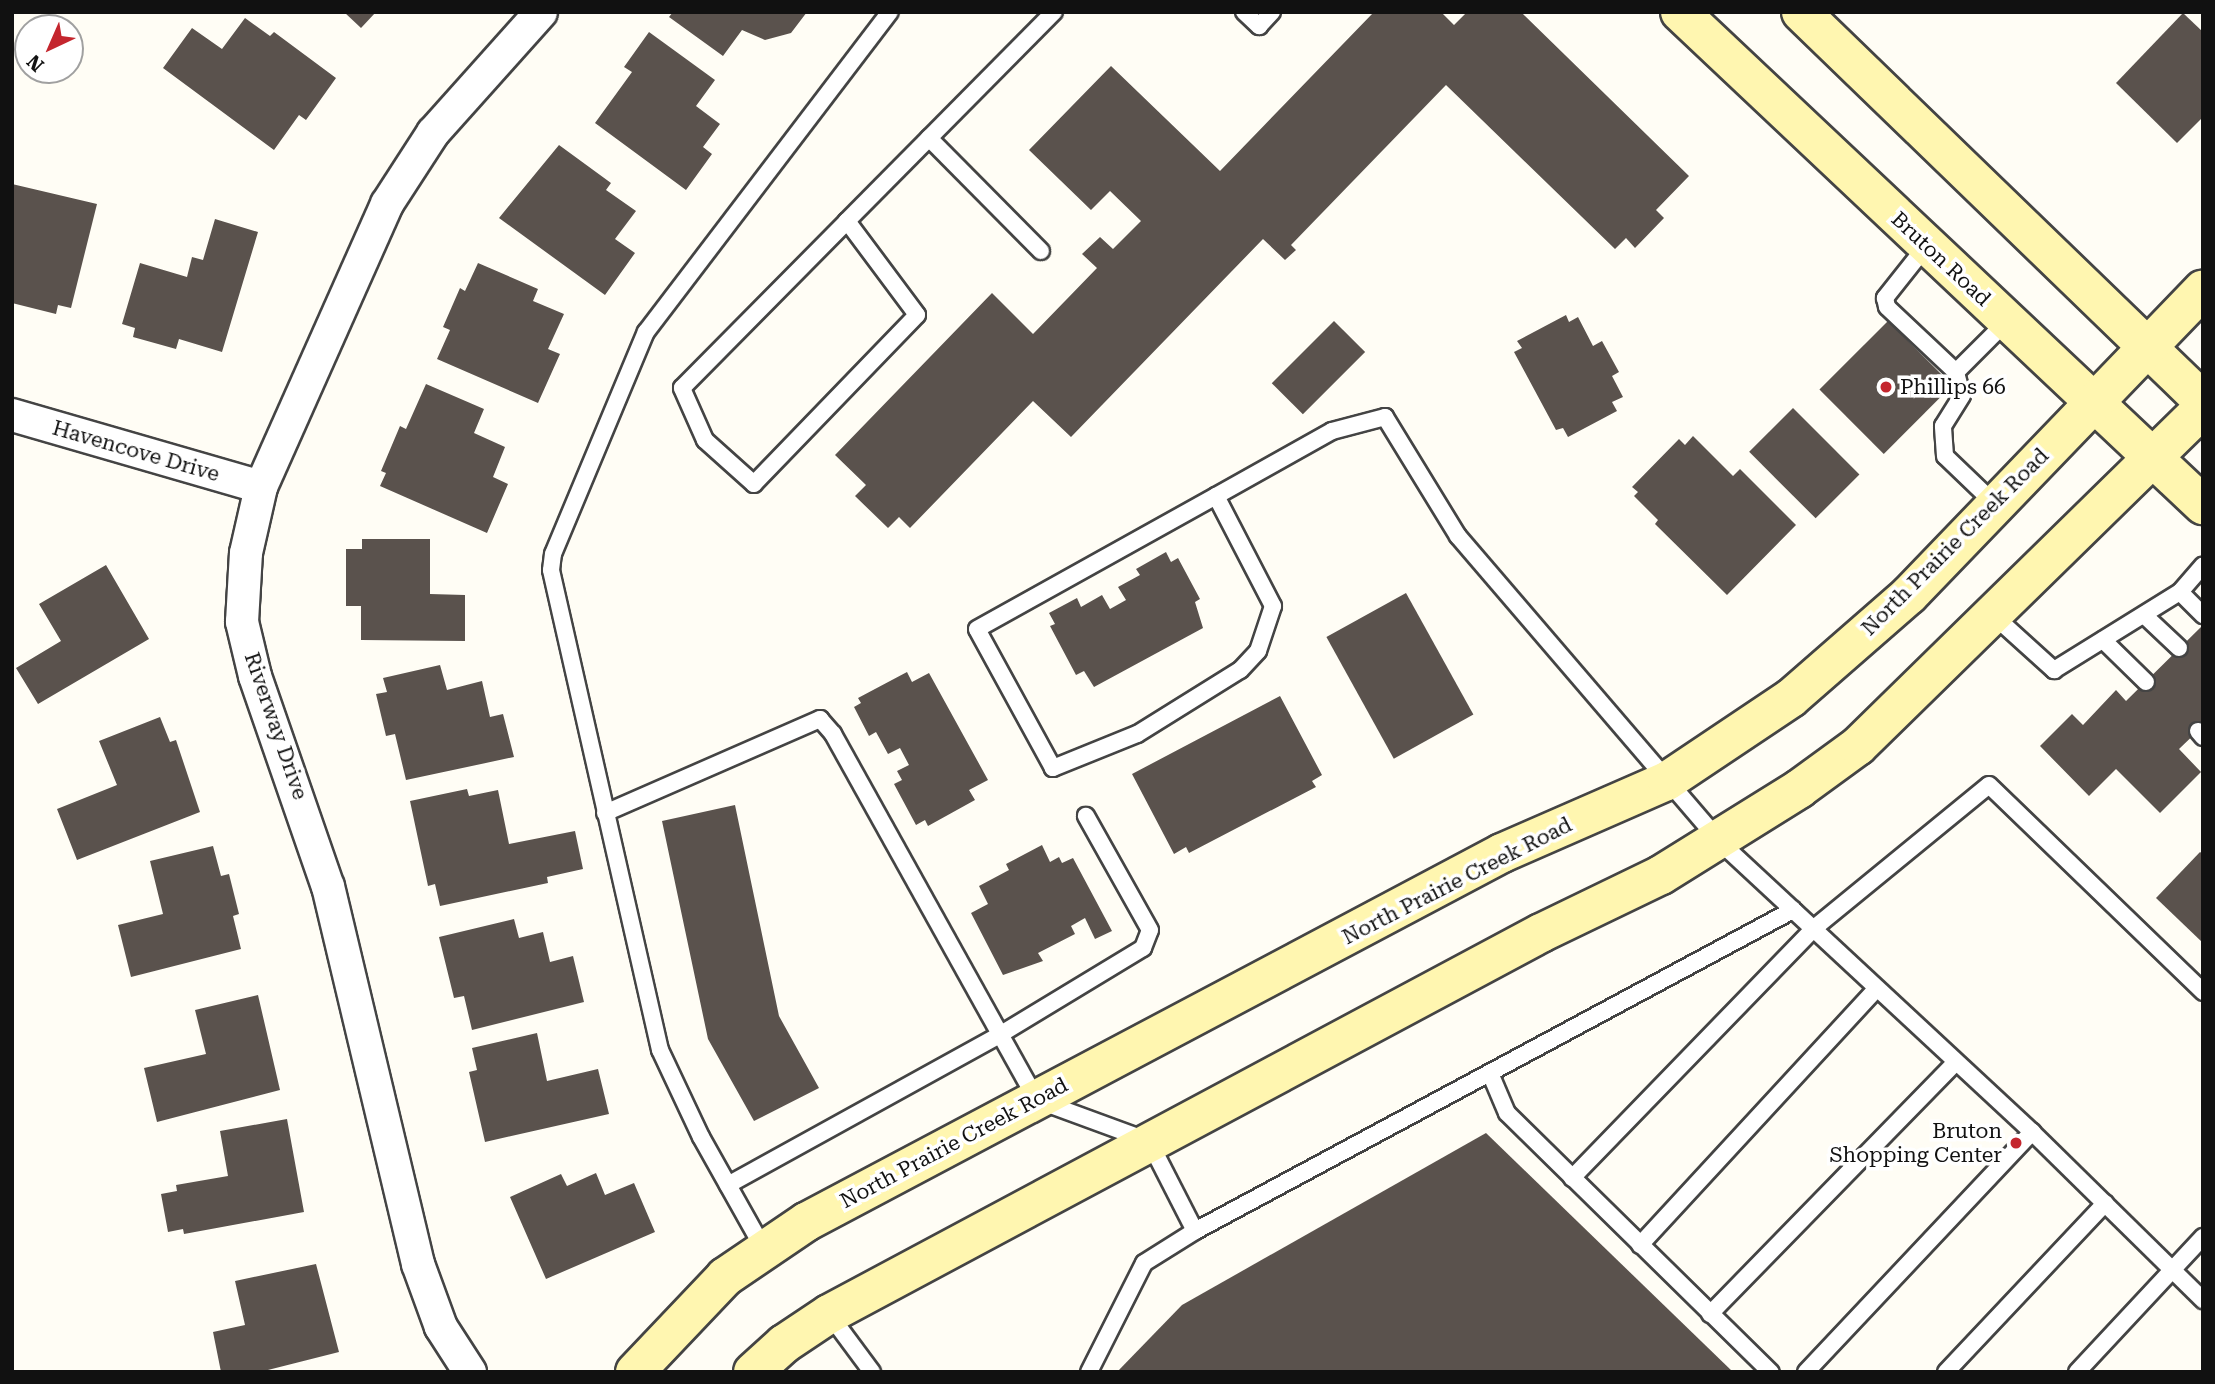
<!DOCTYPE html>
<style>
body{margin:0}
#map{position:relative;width:2215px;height:1384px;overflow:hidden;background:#fffdf5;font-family:"Roboto Serif",serif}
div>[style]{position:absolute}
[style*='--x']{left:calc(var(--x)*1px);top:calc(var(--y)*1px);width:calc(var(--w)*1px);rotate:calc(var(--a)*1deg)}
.building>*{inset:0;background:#5a524d;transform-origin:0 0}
.roads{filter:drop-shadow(2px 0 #444) drop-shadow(-2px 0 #444) drop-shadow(0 2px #444) drop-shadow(0 -2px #444)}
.lane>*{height:16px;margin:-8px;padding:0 8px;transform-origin:8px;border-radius:8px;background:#fff}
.street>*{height:32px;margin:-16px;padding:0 16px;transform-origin:16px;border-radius:16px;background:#fff}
.secondary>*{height:38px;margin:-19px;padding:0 19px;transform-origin:19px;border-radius:19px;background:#fff6b0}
.dots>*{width:19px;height:19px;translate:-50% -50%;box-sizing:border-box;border:4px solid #fff;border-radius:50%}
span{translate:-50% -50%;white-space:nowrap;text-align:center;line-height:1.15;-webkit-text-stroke:7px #fff;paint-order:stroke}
.street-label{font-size:21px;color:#111}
.poi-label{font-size:21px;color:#111}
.left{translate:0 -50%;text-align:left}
.right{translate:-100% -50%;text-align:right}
.frame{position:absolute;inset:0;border:14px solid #111;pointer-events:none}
.north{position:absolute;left:14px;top:14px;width:70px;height:70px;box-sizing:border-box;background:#fff;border:2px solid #a0a0a0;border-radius:50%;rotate:224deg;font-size:19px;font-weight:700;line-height:28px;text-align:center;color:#111}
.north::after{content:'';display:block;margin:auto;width:24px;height:32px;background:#c4262e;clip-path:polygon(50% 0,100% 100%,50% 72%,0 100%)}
</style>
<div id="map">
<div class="building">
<div style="clip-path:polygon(344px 12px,376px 12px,361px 28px)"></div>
<div style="clip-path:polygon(673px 12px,807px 12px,791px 33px,765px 40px,742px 30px,723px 56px,669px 17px)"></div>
<div style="clip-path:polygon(1380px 12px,1441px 12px,1454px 25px,1467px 12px,1521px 12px,1689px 176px,1656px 210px,1664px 218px,1635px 248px,1626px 238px,1615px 249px,1446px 85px,1291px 245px,1296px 250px,1285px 260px,1263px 239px,1071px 437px,1033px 401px,910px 528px,899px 517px,888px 528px,855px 496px,866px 485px,835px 455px,992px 293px,1033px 334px,1097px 268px,1082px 254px,1100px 237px,1113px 249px,1141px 221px,1110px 191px,1091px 210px,1029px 150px,1111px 66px,1220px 171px,1373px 13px)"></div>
<div style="clip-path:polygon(2183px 13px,2203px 32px,2203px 117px,2177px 143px,2116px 83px)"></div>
<div style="clip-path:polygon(245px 18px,270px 36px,274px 32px,336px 78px,306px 120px,299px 115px,274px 150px,163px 68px,192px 28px,222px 49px)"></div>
<div style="clip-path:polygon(649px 32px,715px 80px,696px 106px,720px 124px,703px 147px,712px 154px,686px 190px,595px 123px,632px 72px,624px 67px)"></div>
<div style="clip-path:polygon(559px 145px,611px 183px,606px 190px,636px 211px,615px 239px,635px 253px,605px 295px,499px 218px)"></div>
<div style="clip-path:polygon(12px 184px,97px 204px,71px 308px,58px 305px,56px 314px,12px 303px)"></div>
<div style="clip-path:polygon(215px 219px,258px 232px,222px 352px,179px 339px,176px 349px,133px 337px,135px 328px,122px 324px,140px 263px,187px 277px,192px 257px,203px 260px)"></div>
<div style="clip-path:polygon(478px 263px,538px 289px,533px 301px,564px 314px,548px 349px,560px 354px,538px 403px,437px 359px,450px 330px,443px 327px,460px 288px,465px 291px)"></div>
<div style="clip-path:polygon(1566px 315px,1569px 322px,1578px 317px,1593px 346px,1602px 341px,1619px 372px,1612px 376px,1623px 397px,1612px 402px,1617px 411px,1568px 437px,1563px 428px,1556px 430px,1514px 352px,1522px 348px,1517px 341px)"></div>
<div style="left:1334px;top:321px;width:44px;height:88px;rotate:45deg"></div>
<div style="left:1888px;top:321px;width:91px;height:97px;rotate:45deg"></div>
<div style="clip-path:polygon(426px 384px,484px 409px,474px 433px,505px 447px,493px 477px,508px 484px,487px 533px,380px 486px,386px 473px,381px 471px,400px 426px,406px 429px)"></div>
<div style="left:1793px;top:408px;width:94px;height:62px;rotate:45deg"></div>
<div style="clip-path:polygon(1693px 436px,1733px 476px,1740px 469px,1796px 525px,1727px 595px,1655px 524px,1658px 520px,1634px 496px,1638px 492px,1632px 487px,1679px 439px,1685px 445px)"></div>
<div style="clip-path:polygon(362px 539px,430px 539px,430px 594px,465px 595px,465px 641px,361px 640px,361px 606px,346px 606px,346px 549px,362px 549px)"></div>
<div style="clip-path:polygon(1166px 552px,1171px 562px,1178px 558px,1200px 599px,1195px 602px,1203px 628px,1094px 687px,1084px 671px,1076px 675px,1050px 626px,1055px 624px,1049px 613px,1077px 598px,1081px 607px,1102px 595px,1110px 609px,1126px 600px,1118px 587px,1140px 575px,1136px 569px)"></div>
<div style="clip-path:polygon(106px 565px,149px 639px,38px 704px,16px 668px,61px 641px,39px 604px)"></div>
<div style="left:1406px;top:593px;width:139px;height:91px;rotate:61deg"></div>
<div style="clip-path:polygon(2201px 627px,2203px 726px,2179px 749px,2201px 772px,2160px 813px,2116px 769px,2089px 796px,2040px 746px,2072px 714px,2083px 725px,2116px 690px,2126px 701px)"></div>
<div style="clip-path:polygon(440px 665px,447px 690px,482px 681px,490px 717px,503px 714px,514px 757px,406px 780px,395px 734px,386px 736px,376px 694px,387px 692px,383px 678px)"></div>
<div style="clip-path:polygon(907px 672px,912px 682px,929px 673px,988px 780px,969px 790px,975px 800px,928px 826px,925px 820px,916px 825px,894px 784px,902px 780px,897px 771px,909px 765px,900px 748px,888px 754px,876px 732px,869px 736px,854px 707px,861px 703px,858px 698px)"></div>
<div style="clip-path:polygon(1280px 696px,1322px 775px,1312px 781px,1316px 787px,1189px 853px,1186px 847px,1174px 854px,1132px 774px)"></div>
<div style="clip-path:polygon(160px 717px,170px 742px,176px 740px,200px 812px,77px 860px,57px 809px,117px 785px,99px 741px)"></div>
<div style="clip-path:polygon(467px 789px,469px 796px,498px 790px,509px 844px,575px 831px,583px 869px,547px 877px,548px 883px,440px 906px,435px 884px,428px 886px,410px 801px)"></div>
<div style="clip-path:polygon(735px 805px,779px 1016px,819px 1088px,754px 1121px,708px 1039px,662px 821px)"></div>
<div style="clip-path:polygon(1042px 845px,1050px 862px,1059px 857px,1062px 863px,1073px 858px,1112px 931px,1095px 939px,1085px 918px,1071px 926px,1075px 934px,1038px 953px,1043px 961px,1003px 975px,971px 913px,988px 904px,979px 886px,1009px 870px,1006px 864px)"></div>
<div style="clip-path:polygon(213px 846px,221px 876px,229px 874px,239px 914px,233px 916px,241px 949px,131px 977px,118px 925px,163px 914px,150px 861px)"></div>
<div style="clip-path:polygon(2200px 852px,2203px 854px,2203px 943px,2156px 898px)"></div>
<div style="clip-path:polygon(514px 919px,519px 938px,543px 932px,550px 962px,573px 956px,584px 1002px,472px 1030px,464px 996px,454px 998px,439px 937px)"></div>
<div style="clip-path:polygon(258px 995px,280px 1090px,157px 1122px,144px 1068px,206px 1054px,195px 1010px)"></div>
<div style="clip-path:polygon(537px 1033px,547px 1081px,598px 1069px,609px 1114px,485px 1142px,469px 1072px,477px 1070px,472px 1048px)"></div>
<div style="clip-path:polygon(287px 1119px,304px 1212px,184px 1234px,183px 1229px,168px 1232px,161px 1194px,177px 1191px,176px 1185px,228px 1176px,220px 1131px)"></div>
<div style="clip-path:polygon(1486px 1133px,1733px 1372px,1117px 1372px,1182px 1305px)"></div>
<div style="clip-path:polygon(596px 1173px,605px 1195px,634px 1183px,655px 1232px,546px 1279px,510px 1197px,561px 1174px,567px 1186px)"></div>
<div style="clip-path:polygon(316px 1264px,339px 1352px,260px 1372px,221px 1372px,213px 1332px,245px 1325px,235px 1281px)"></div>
</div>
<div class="roads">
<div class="lane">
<div style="--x:1244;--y:12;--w:21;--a:43"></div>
<div style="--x:1259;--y:26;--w:19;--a:-47"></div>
<div style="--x:929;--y:138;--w:159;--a:45.3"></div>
<div style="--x:847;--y:221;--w:117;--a:53.3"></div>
<div style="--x:917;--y:315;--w:235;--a:134"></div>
<div style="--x:754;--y:484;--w:66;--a:-138.1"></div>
<div style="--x:705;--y:440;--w:57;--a:-113.9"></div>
<div style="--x:682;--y:388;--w:235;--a:-45.3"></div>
<div style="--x:847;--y:221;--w:294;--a:-45.3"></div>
<div style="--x:1927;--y:245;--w:68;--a:128.4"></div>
<div style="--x:1885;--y:298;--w:9;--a:77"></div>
<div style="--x:1887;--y:307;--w:95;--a:43.3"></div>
<div style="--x:1216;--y:496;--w:124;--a:62.6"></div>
<div style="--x:1273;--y:606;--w:47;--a:108.4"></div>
<div style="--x:1258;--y:651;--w:26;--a:133"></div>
<div style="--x:1240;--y:670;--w:121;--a:148.1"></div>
<div style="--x:1137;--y:734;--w:91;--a:158"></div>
<div style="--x:1053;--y:768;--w:158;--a:-118.7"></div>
<div style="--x:977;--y:629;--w:274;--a:-29.1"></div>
<div style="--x:1216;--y:496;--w:133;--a:-29.3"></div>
<div style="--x:1332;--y:431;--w:55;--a:-14.8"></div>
<div style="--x:1385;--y:417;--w:140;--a:58.5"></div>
<div style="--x:1458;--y:536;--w:403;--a:49.4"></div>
<div style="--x:1720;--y:842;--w:426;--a:42.9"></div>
<div style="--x:2032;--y:1132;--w:240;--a:44.5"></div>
<div style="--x:1995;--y:504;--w:69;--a:-136.2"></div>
<div style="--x:1945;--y:456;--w:30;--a:-94"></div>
<div style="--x:1943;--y:426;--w:36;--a:-58"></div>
<div style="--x:1962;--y:395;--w:24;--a:-105"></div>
<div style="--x:1956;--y:372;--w:72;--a:-45"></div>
<div style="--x:2180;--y:592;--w:35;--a:-49"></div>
<div style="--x:1992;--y:614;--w:84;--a:42.1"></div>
<div style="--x:2054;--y:670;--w:148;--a:-31.8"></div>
<div style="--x:2180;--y:592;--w:33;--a:45"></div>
<div style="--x:2144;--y:615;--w:48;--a:43.3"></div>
<div style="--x:2103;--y:640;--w:60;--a:44.3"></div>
<div style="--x:2198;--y:731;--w:8;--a:50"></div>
<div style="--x:605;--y:813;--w:235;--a:-23.6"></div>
<div style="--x:820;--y:719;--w:20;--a:49"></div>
<div style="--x:833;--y:734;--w:419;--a:60.9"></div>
<div style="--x:1037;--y:1100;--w:119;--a:20.1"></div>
<div style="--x:1149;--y:1141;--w:101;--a:62.9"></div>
<div style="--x:1490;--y:1073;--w:43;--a:67"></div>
<div style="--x:1507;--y:1113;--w:370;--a:44.5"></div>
<div style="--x:1572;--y:1178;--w:347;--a:-45.9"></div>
<div style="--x:1813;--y:929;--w:227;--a:-39.3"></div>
<div style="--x:1989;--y:785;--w:298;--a:44"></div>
<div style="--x:728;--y:1185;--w:312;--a:-28.9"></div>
<div style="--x:1001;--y:1034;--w:166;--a:-31.2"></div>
<div style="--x:1143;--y:948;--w:19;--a:-69"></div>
<div style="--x:1150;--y:930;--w:131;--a:-119.3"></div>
<div style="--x:1640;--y:1245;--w:348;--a:-47.3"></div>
<div style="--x:765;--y:1251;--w:131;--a:-119.3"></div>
<div style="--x:701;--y:1137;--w:96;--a:-115.2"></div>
<div style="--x:660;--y:1050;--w:492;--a:-102.8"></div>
<div style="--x:551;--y:570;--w:16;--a:-83"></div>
<div style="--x:553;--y:554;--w:241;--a:-67.3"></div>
<div style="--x:646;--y:332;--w:402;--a:-52.7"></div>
<div style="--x:829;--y:1314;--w:72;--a:53.4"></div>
<div style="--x:1710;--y:1314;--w:352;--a:-45.7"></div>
<div style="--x:1089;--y:1372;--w:122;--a:-63.2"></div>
<div style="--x:1144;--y:1263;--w:60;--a:-32.1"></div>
<div style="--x:1195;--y:1231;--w:679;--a:-28.23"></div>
<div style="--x:1806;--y:1372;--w:330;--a:-46.7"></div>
<div style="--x:1946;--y:1372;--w:232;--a:-46.7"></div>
<div style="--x:2077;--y:1372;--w:185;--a:-47"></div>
</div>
<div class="street">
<div style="--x:12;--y:415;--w:259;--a:16.1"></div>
<div style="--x:470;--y:1372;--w:54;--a:-122.8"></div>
<div style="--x:441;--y:1327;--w:67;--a:-110.1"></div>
<div style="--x:418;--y:1264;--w:388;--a:-103.4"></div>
<div style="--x:328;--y:887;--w:223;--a:-109.1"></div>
<div style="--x:255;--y:676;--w:56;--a:-103.5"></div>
<div style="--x:242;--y:622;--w:69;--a:-86.7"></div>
<div style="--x:246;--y:553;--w:68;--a:-77.2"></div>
<div style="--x:261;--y:487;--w:310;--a:-66"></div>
<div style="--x:387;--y:204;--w:85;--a:-57.1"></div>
<div style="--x:433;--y:133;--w:162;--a:-48.2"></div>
</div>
<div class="secondary">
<div style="--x:1680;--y:12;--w:719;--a:43.31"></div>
<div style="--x:1801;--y:12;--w:559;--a:44.06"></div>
<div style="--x:635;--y:1372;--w:131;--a:-46.5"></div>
<div style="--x:725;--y:1277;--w:98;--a:-34.2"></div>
<div style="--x:806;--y:1222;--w:788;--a:-27.93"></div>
<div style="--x:1502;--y:853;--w:180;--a:-23.6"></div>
<div style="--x:1667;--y:781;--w:149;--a:-33.8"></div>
<div style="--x:1791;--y:698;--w:157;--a:-41.1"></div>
<div style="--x:1909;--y:595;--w:424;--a:-46.1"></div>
<div style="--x:753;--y:1372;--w:42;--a:-42.1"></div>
<div style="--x:784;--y:1344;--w:54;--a:-33.7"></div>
<div style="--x:829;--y:1314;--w:808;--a:-28.15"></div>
<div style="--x:1541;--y:933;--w:133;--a:-25.8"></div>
<div style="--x:1661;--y:875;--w:163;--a:-31.9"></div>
<div style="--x:1799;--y:789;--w:73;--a:-36.1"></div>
<div style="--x:1858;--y:746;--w:483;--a:-44.4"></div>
</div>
</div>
<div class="dots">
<div style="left:1886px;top:387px;background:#c4262e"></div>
<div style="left:2016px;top:1143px;background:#c4262e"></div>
</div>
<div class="street-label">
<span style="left:1941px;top:259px;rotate:43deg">Bruton Road</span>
<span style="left:136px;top:451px;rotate:16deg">Havencove Drive</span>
<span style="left:1955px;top:542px;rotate:-45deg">North Prairie Creek Road</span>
<span style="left:276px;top:726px;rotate:71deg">Riverway Drive</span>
<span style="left:1457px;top:881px;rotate:-27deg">North Prairie Creek Road</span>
<span style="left:954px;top:1143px;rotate:-28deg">North Prairie Creek Road</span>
</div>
<div class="poi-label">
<span class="left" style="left:1900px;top:387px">Phillips 66</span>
<span class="right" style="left:2002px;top:1143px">Bruton<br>Shopping Center</span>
</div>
<div class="frame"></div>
<div class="north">N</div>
</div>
